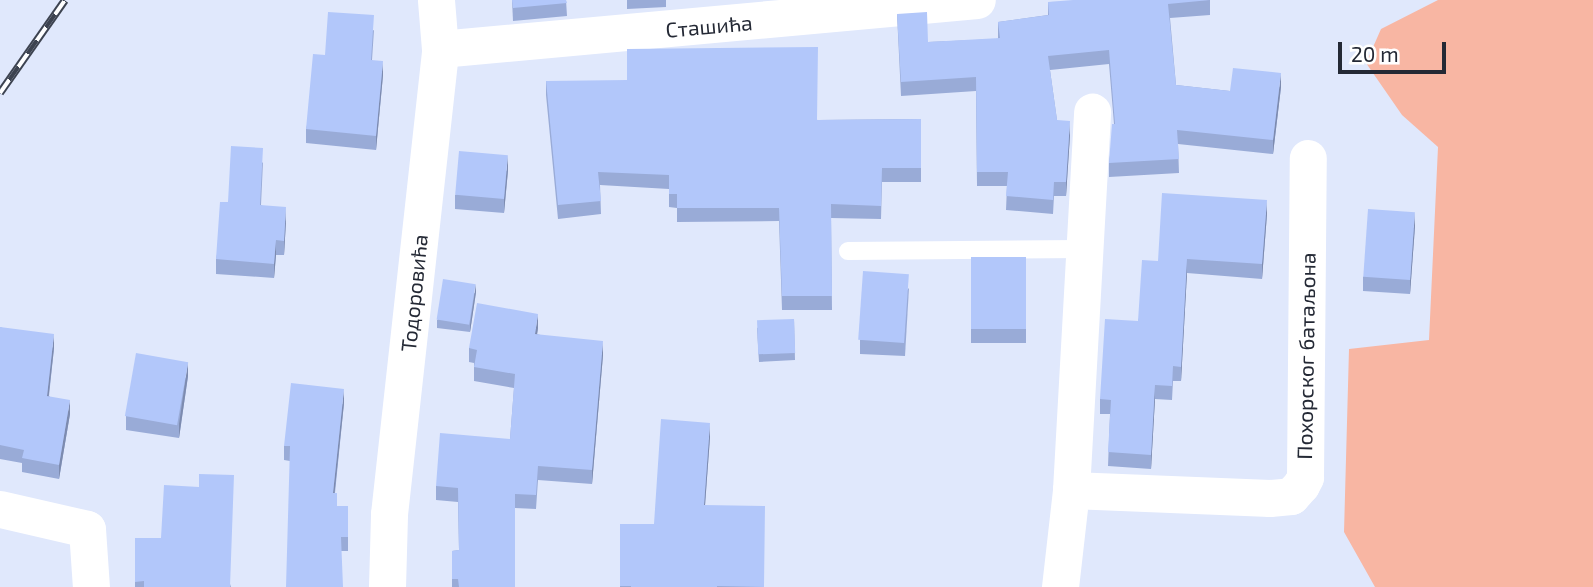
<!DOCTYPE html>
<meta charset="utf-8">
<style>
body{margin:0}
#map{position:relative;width:1593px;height:587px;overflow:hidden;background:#e0e8fc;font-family:"Exo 2",sans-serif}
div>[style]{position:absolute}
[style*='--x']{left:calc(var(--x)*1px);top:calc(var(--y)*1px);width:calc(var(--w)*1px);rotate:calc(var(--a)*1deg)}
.green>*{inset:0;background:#f8b6a3}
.service>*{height:18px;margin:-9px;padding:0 9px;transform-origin:9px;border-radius:9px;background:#fff}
.minor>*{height:37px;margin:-18.5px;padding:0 18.5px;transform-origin:18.5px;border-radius:18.5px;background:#fff}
.rail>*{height:8px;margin-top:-4px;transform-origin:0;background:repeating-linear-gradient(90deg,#fff 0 16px,#3d4350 0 32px);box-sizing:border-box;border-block:2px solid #3d4350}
.wall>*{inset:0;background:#99abd7;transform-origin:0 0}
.shaded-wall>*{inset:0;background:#7d8baf}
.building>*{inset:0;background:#b2c7fa;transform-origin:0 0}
span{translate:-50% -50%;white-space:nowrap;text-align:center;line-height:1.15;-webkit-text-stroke:5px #fff;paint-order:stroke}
.street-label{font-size:21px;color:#242935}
.scale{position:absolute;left:1338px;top:42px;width:108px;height:32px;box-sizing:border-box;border:4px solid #242935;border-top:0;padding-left:9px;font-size:21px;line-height:24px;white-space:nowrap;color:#242935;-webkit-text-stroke:5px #fff;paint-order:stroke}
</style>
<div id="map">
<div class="green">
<div style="clip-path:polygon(1438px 0,1593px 0,1593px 587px,1375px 587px,1344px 532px,1349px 349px,1429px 340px,1438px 147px,1402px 115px,1366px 63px,1381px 29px)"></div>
</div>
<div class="service">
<div style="--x:848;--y:251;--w:234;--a:-0.5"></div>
</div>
<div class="minor">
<div style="--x:440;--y:49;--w:539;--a:-5.21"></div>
<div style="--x:1071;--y:490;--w:199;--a:2.3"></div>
<div style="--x:1270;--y:498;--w:21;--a:-5"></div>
<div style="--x:1291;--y:496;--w:15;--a:-48"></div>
<div style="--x:1301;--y:485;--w:9;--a:-63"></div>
<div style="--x:1305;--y:477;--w:319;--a:-89.5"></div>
<div style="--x:0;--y:509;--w:89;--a:12.9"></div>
<div style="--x:87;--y:529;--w:58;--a:86.1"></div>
<div style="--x:387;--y:587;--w:73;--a:-88.4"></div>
<div style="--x:389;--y:514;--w:468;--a:-83.7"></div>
<div style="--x:440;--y:49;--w:49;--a:-94.7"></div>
<div style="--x:1060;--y:587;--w:98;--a:-83.5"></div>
<div style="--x:1071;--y:490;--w:379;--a:-86.8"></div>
</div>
<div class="rail">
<div style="--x:0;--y:93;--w:113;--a:-55"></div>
</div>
<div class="wall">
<div style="clip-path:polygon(512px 0,566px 0,567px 16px,513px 21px)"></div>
<div style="clip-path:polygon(627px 0,666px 0,666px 7px,627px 9px)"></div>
<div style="clip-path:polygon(1210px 0,1210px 15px,1170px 18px,1176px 85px,1230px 91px,1281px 87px,1273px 154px,1178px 144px,1179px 173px,1109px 177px,1109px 163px,1114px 124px,1109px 64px,1050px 70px,1057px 120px,1070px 135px,1066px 196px,1054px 196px,1053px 214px,1006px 210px,1007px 186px,977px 186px,976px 91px,901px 96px,897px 14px,928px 42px,998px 39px,998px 22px,1048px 15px,1048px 2px)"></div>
<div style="clip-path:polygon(374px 30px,372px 60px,383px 75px,376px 150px,306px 143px,306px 129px,325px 55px)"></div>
<div style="clip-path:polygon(546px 81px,818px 120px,921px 119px,921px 182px,882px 182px,881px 219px,831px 218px,832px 310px,782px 310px,779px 221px,677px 222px,677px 208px,669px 207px,669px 189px,600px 185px,601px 214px,558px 219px,546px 95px)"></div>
<div style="clip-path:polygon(263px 162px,261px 205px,286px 221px,284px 255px,276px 255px,274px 278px,216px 274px,216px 259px,228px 202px)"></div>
<div style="clip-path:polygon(508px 170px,504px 213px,455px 209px,455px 195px)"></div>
<div style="clip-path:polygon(1267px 214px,1262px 279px,1187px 273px,1181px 381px,1173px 381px,1172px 400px,1155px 399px,1151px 469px,1108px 466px,1110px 414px,1100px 414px,1100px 399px,1138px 321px,1158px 261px)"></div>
<div style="clip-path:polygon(1415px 226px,1410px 294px,1363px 291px,1363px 277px)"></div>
<div style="left:971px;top:257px;width:55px;height:86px"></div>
<div style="clip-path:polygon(909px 288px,905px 356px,860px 354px,860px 340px)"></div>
<div style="clip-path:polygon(476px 292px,470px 332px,437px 328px,437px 320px)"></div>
<div style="clip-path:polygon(794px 319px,795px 360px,759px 362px,757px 328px)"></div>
<div style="clip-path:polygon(0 327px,54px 348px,49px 396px,70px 414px,59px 479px,22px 472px,22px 463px,0 459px)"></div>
<div style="clip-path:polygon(538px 328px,537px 334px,603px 355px,592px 484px,538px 480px,536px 509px,515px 508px,515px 587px,452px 587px,452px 551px,459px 550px,458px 502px,436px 500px,436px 486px,510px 439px,514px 388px,474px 381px,474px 363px,469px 362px,469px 348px)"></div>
<div style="clip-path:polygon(188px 376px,179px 438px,126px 430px,126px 416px)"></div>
<div style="clip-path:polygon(344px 403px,335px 493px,337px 506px,348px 506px,348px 551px,341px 551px,290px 461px,284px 460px,284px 446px)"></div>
<div style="clip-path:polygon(710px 437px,705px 505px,764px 587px,620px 587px,620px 524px,654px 524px)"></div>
<div style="clip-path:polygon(199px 487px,231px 587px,135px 587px,135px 538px,161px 538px)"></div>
</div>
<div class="shaded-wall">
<div style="clip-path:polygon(383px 61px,383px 75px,376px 150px,376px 136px)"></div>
<div style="clip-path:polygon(1281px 73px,1281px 87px,1273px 154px,1273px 140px)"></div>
<div style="clip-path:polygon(1070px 121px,1070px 135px,1066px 196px,1066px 182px)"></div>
<div style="clip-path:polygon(508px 155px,508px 170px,504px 213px,504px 199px)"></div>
<div style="clip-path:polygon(1267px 200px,1267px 214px,1262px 279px,1262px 264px)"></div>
<div style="clip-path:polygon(286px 207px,286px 221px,284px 255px,284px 241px)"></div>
<div style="clip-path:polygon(1415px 212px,1415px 226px,1410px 294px,1410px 280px)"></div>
<div style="clip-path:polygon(276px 240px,276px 255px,274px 278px,274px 264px)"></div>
<div style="clip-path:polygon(1187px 259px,1187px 273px,1181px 381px,1181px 367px)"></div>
<div style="clip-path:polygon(476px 284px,476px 292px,470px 332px,470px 325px)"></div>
<div style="clip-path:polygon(538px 314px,538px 328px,535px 348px,535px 334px)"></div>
<div style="clip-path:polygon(54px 334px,54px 348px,47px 410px,47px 396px)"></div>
<div style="clip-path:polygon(603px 341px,603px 355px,592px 484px,592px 470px)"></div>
<div style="clip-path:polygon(188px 362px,188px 376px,179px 438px,179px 424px)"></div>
<div style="clip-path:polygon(1155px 385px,1155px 399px,1151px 469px,1151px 455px)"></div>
<div style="clip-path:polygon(344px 389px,344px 403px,333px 507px,333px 493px)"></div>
<div style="clip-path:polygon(70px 400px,70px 414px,59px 479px,59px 465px)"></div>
<div style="clip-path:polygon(710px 423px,710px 437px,704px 519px,704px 505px)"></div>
</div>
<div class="building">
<div style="clip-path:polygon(512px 0,566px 0,567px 3px,513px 8px)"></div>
<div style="clip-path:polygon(1073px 0,1210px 0,1168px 4px,1176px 85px,1230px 91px,1233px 68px,1281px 73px,1273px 140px,1177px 130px,1179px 159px,1109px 163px,1112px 124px,1115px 124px,1109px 50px,1048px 56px,1057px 120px,1070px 121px,1066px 182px,1054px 182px,1053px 200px,1006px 196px,1008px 172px,977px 172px,976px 77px,901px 82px,897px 14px,927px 12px,928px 42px,1000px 38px,998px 22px,1049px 15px,1048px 2px)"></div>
<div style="clip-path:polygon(328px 12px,374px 15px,371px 60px,383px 61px,376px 136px,306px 129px,313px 54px,325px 55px)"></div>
<div style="clip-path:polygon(818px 47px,817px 120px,921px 119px,921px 168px,882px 168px,881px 206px,831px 204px,832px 296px,782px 296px,779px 208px,677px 208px,677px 194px,669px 194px,669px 175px,598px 172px,601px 201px,558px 205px,546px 81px,627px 80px,627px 49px)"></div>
<div style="clip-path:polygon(231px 146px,263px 148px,260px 205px,286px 207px,284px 241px,276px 240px,274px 264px,216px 259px,220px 202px,228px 202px)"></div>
<div style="left:459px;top:151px;width:49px;height:44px;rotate:5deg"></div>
<div style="clip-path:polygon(1162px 193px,1267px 200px,1262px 264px,1187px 259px,1181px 367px,1173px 366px,1172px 386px,1155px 385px,1151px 455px,1108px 452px,1111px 400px,1100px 399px,1105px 319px,1138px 321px,1142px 260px,1158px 261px)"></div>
<div style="left:1368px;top:209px;width:47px;height:68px;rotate:4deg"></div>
<div style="left:971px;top:257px;width:55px;height:72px"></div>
<div style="left:863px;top:271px;width:46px;height:69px;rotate:4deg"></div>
<div style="left:443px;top:279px;width:33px;height:41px;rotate:9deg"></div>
<div style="clip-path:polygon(477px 303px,538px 314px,535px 334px,603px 341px,592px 470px,538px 466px,536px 495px,515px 494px,515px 587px,459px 587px,458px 579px,452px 579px,452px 551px,459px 550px,458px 488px,436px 486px,440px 433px,510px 439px,515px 374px,474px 367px,477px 350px,469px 348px)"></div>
<div style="left:794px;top:319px;width:34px;height:37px;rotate:88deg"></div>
<div style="clip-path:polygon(0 327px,54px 334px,47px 396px,70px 400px,59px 465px,22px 458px,24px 450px,0 445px)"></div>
<div style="left:136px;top:353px;width:53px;height:64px;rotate:10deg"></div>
<div style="clip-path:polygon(291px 383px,344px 389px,333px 493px,337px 493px,337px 506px,348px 506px,348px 537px,341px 537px,343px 587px,286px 587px,290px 446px,284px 446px)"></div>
<div style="clip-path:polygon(661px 419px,710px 423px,704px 505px,765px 506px,764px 587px,717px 586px,717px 587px,631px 587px,631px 586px,620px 586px,620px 524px,654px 524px)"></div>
<div style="clip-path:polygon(199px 474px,234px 475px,230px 587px,144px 587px,144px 581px,135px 582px,135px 538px,161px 538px,164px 485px,199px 487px)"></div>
</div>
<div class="street-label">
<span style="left:709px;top:26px;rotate:-5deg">Сташића</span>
<span style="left:414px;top:293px;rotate:-84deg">Тодоровића</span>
<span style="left:1306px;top:356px;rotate:-89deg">Похорског батаљона</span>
</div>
<div class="scale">20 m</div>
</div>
